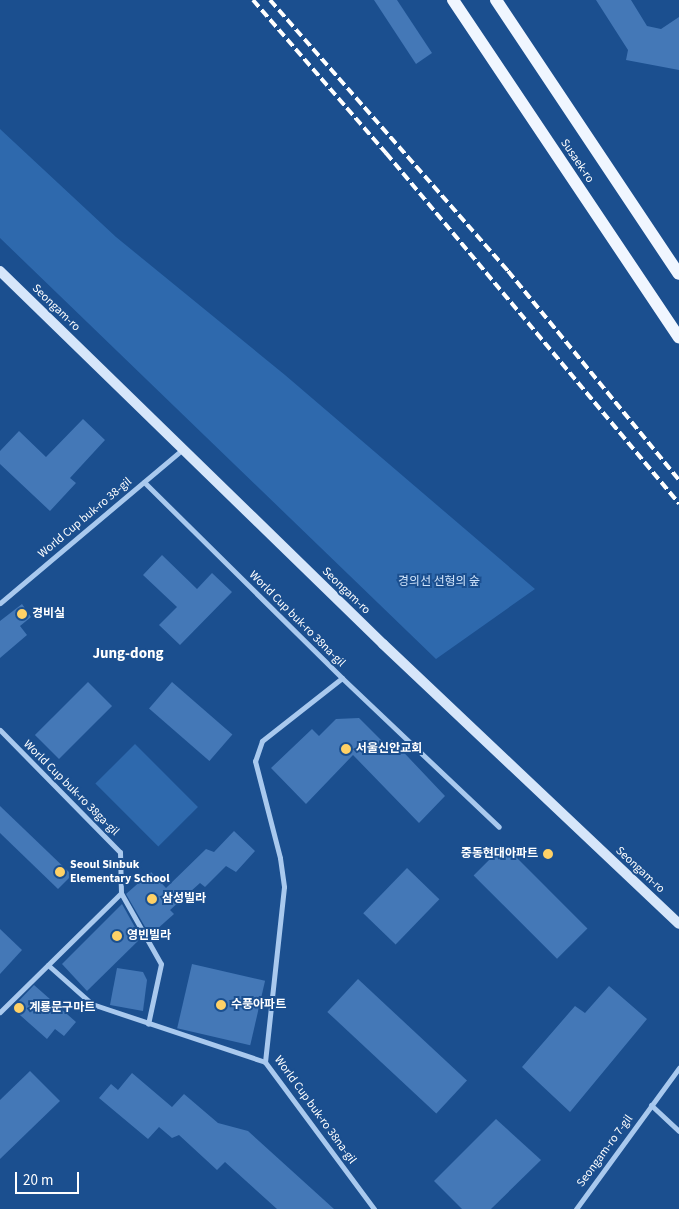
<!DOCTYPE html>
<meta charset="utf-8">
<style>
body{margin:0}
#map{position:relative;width:679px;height:1209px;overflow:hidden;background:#1b4f8f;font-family:"Source Sans 3","Noto Sans KR",sans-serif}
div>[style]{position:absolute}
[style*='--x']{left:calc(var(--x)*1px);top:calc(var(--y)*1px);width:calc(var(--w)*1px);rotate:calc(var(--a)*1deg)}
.green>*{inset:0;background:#2e69ad;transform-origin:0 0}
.building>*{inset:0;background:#4478b7;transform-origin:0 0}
.minor>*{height:5px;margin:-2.5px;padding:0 2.5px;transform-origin:2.5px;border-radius:2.5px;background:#a9c9ee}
.secondary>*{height:10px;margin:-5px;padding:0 5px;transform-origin:5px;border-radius:5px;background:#d6e6fa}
.primary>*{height:12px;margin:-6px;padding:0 6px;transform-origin:6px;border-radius:6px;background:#f0f6ff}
.rail>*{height:4px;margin-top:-2px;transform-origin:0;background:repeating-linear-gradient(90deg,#fff 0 9px,transparent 0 13px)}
.dots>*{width:14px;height:14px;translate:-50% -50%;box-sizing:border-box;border:2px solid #1b4f8f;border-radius:50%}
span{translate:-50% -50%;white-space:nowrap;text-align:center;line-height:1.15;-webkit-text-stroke:4px #1b4f8f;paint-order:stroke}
.street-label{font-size:12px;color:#fff}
.park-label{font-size:12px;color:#cfe3fa}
.poi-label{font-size:12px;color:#fff;font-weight:700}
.left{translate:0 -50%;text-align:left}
.right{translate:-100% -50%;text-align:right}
.quarter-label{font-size:15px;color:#fff;font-weight:700}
.scale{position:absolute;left:15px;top:1172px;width:64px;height:22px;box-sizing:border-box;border:2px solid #fff;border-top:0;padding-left:6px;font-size:15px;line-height:18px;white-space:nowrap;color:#fff;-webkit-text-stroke:4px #1b4f8f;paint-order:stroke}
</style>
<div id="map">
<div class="green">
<div style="clip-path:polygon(0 129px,116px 237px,285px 375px,535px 589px,436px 659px,0 238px)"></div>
<div style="left:135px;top:744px;width:89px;height:56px;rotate:45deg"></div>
</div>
<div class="building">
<div style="clip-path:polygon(374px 0,397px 0,432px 53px,416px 64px)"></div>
<div style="clip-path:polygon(596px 0,631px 0,647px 26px,661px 29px,679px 17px,679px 70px,626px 60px,628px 50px)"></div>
<div style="clip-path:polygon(83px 419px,105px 440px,70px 478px,76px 483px,50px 511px,0 464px,0 451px,19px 431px,46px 457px)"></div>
<div style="clip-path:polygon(162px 555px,197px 589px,212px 573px,232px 592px,180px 645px,159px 625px,177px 607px,143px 575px)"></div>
<div style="clip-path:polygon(22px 604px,31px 617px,20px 626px,27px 635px,0 658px,0 621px)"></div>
<div style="left:88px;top:682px;width:34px;height:75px;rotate:45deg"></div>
<div style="left:172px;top:682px;width:80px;height:35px;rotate:41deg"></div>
<div style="clip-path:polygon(359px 718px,386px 745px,392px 740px,445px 796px,419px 823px,353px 755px,306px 804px,271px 768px,312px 729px,319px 736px,336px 719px)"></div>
<div style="clip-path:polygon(0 806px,72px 875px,58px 889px,0 833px)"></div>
<div style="clip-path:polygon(234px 831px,255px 851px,236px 872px,226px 866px,205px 887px,200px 883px,170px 910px,174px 914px,156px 930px,153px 927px,148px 932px,126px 894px,151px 872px,166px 888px,206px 849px,214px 852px)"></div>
<div style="left:504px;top:845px;width:118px;height:43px;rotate:45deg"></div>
<div style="left:407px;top:868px;width:45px;height:63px;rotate:44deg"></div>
<div style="clip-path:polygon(122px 904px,141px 938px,87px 991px,62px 964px)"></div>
<div style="clip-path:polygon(0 929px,22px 950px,0 974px)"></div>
<div style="left:192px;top:964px;width:75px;height:66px;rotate:13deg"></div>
<div style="clip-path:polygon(117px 968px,143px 972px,147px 980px,143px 1011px,110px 1005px)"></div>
<div style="left:358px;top:979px;width:149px;height:45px;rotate:43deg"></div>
<div style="clip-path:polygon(34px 985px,76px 1022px,64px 1036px,55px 1029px,47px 1039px,12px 1008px)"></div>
<div style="clip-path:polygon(609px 986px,647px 1019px,570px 1112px,522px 1067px,575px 1006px,585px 1013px)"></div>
<div style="clip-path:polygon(30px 1071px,60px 1101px,0 1159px,0 1100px)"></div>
<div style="clip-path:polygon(132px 1073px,172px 1107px,184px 1094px,218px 1123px,248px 1131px,334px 1209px,277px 1209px,225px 1162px,217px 1170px,179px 1135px,172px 1138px,159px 1127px,148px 1139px,99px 1098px,111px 1084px,118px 1090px)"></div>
<div style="clip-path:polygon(496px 1119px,541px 1160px,491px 1209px,462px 1209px,434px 1181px)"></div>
</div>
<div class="minor">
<div style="--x:144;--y:482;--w:279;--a:44.7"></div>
<div style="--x:342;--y:678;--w:102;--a:141.8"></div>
<div style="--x:262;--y:741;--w:21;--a:109"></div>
<div style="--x:255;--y:761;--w:100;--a:75.5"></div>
<div style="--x:280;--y:858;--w:29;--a:82"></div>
<div style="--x:284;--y:887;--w:176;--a:96.2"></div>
<div style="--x:265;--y:1062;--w:183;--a:53.4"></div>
<div style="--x:0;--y:603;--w:239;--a:-40.1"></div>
<div style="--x:342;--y:678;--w:216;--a:43.5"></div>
<div style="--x:0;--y:730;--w:171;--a:45.5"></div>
<div style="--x:120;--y:852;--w:41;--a:88.6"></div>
<div style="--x:121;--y:893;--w:170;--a:135.5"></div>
<div style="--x:121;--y:893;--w:81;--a:60.6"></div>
<div style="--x:161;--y:964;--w:61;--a:102.2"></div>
<div style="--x:48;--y:965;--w:59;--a:41.6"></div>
<div style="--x:92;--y:1004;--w:182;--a:18.5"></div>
<div style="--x:651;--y:1105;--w:38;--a:43"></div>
<div style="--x:576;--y:1209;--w:175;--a:-53.9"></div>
</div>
<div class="secondary">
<div style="--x:0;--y:271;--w:535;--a:44.24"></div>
<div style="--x:383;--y:644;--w:407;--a:43.4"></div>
</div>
<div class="primary">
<div style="--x:453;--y:0;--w:406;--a:56.2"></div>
<div style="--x:496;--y:0;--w:329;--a:56.3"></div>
</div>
<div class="rail">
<div style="--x:253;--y:0;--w:203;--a:49"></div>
<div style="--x:386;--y:153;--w:457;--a:50.1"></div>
<div style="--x:270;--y:0;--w:361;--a:48.7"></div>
<div style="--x:508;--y:271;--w:270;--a:50.7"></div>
</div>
<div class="dots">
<div style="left:22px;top:614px;background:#ffd166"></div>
<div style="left:346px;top:749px;background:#ffd166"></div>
<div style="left:548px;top:854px;background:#ffd166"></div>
<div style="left:60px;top:872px;background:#ffd166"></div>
<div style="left:152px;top:899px;background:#ffd166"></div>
<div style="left:117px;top:936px;background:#ffd166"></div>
<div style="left:221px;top:1005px;background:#ffd166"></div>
<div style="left:19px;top:1008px;background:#ffd166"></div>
</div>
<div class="street-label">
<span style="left:577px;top:161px;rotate:56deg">Susaek-ro</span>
<span style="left:56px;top:308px;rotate:44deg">Seongam-ro</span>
<span style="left:85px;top:518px;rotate:-40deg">World Cup buk-ro 38-gil</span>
<span style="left:346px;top:591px;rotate:44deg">Seongam-ro</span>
<span style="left:297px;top:619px;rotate:45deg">World Cup buk-ro 38na-gil</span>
<span style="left:71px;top:788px;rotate:45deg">World Cup buk-ro 38ga-gil</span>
<span style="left:640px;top:870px;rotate:43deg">Seongam-ro</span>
<span style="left:315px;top:1110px;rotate:54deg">World Cup buk-ro 38na-gil</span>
<span style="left:605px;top:1151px;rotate:-54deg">Seongam-ro 7-gil</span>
</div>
<div class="park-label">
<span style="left:439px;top:582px">경의선 선형의 숲</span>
</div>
<div class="poi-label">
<span class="left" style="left:32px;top:614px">경비실</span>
<span class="left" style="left:356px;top:749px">서울신안교회</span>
<span class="right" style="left:538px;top:854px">중동현대아파트</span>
<span class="left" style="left:70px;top:872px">Seoul Sinbuk<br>Elementary School</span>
<span class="left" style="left:162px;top:899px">삼성빌라</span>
<span class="left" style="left:127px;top:936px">영빈빌라</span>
<span class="left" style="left:231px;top:1005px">수풍아파트</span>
<span class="left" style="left:29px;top:1008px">계룡문구마트</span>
</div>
<div class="quarter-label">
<span style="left:128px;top:654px">Jung-dong</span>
</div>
<div class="scale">20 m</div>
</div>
